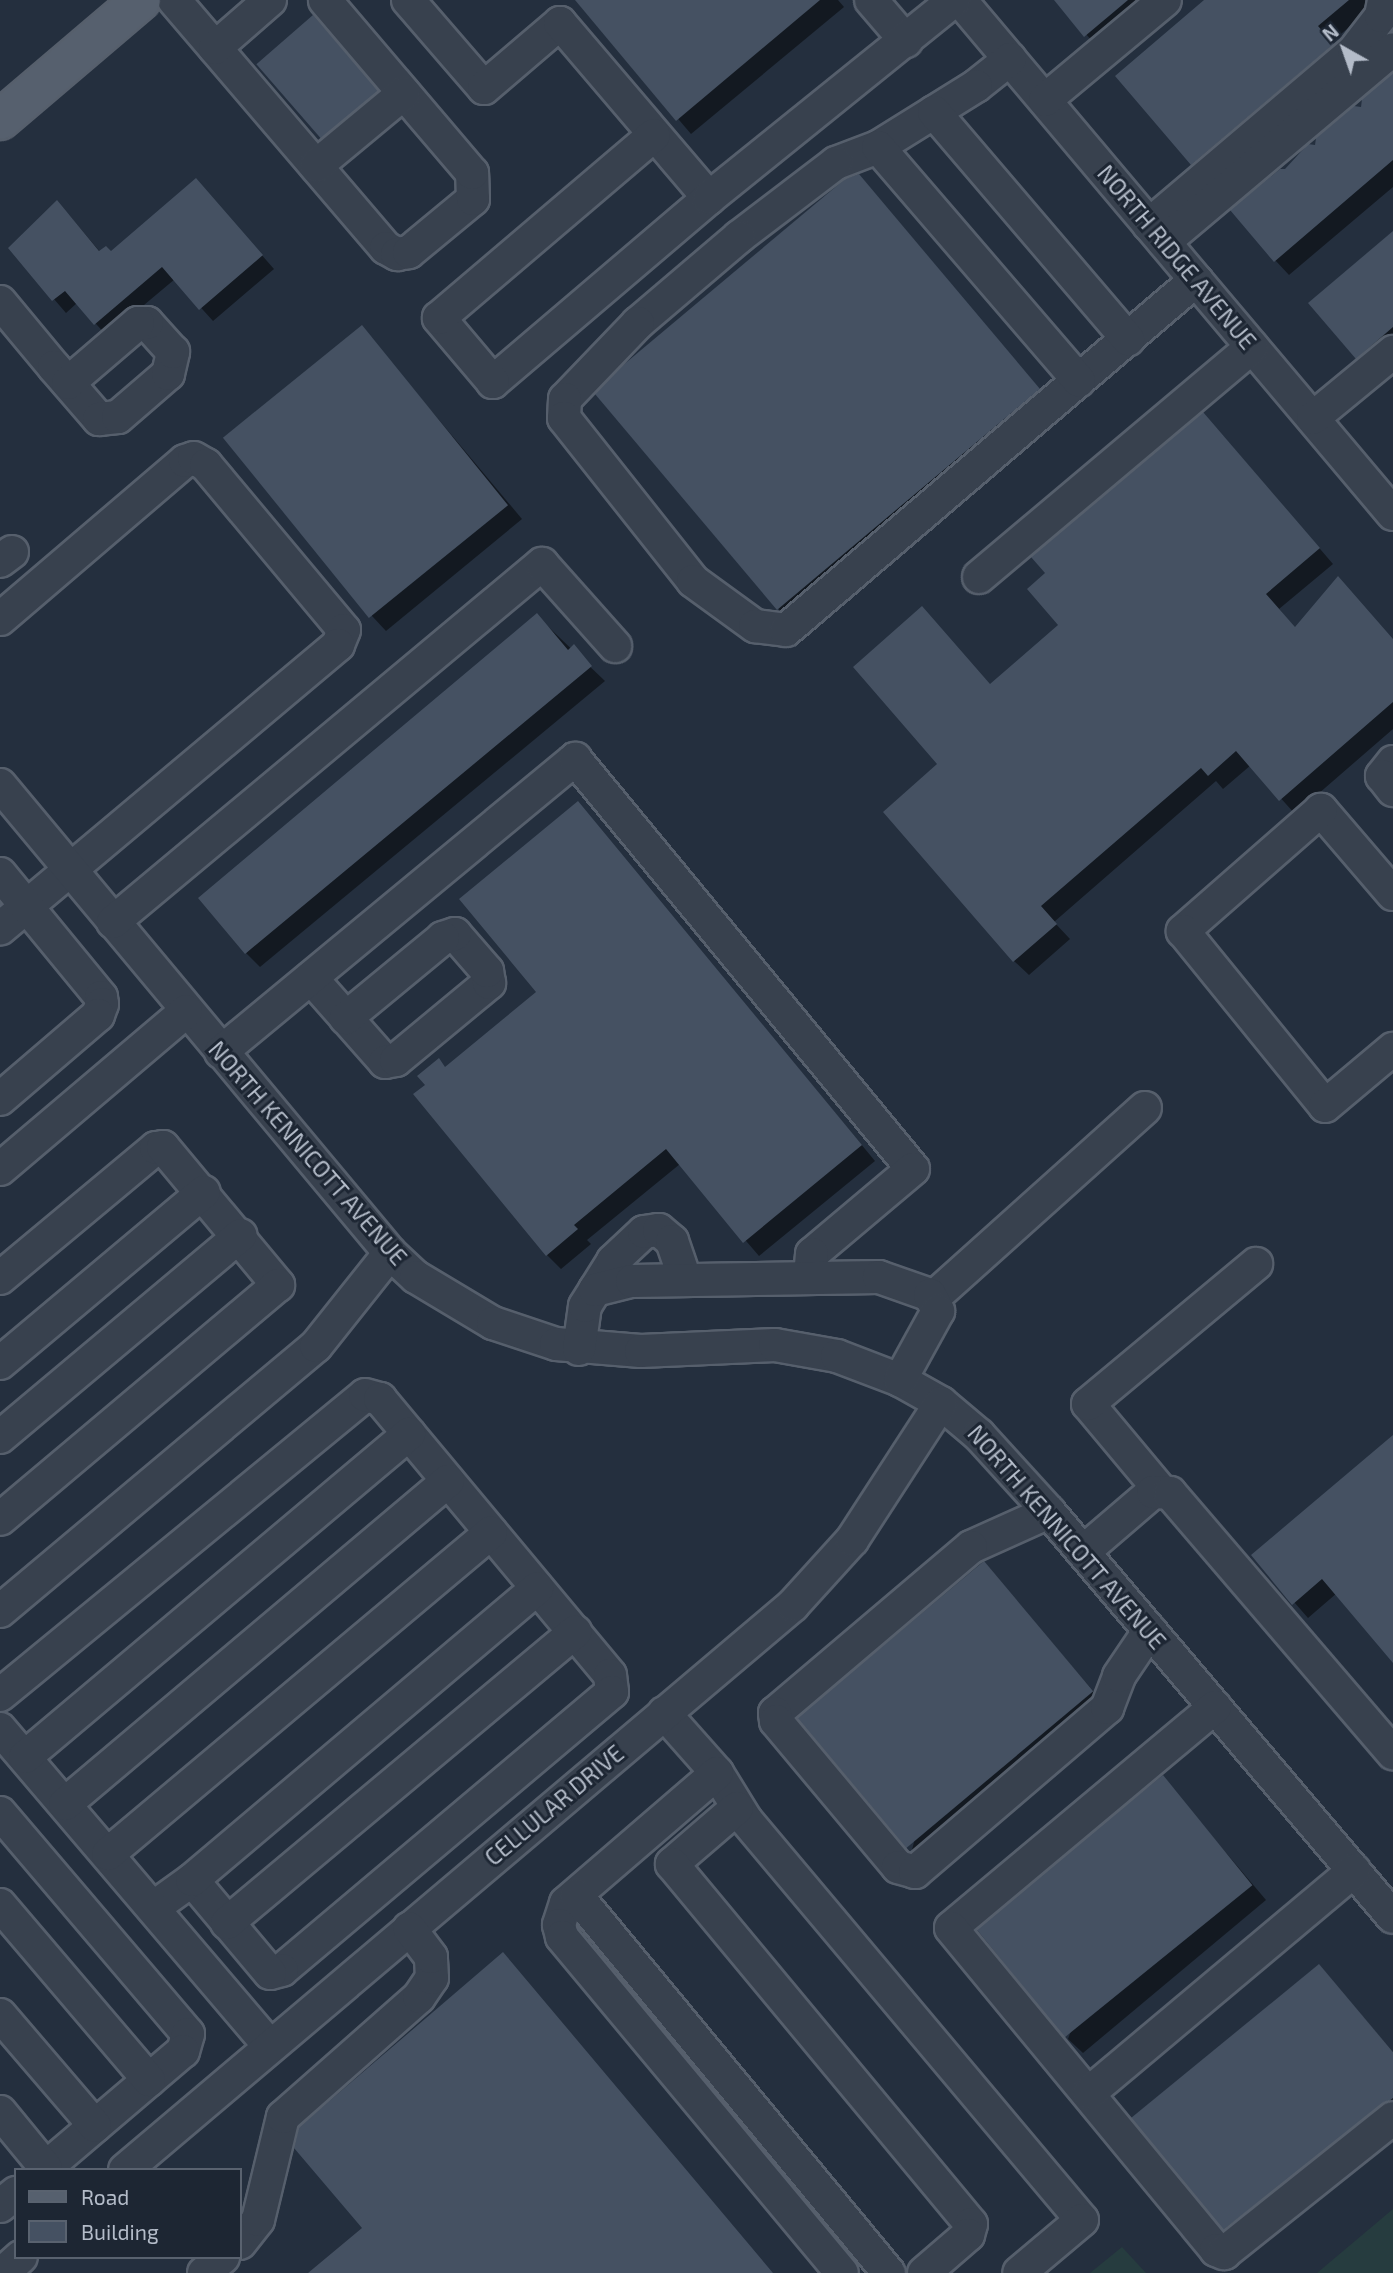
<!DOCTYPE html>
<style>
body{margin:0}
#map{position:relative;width:1393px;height:2273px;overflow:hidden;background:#242f3e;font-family:"Exo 2",sans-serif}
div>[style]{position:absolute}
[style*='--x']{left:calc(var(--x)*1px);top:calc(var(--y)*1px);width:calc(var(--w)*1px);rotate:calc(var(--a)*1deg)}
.green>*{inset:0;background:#263c3f}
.shadow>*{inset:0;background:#0007;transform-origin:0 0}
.building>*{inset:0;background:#455162;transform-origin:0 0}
.roads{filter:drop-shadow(2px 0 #565f6c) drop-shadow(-2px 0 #565f6c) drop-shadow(0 2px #565f6c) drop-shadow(0 -2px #565f6c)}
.minor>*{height:32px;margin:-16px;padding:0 16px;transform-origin:16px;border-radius:16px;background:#38414e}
.major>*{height:38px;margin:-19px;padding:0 19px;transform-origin:19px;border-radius:19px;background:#56606e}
span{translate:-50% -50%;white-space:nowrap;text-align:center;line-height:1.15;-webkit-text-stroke:6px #1d2633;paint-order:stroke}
.street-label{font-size:23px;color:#b4bcc9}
.legend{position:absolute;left:14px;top:2168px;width:228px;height:91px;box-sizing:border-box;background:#1d2633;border:2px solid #59626f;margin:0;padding:9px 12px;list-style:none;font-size:21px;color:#b4bcc9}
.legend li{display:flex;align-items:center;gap:14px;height:35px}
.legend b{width:35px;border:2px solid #59626f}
.north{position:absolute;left:1309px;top:14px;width:70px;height:70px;-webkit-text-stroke:5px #1d2633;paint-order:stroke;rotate:320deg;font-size:19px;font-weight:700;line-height:28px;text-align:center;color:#b4bcc9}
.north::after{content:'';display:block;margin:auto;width:24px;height:32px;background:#b4bcc9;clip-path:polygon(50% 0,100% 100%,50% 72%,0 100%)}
</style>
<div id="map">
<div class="green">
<div style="clip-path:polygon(1393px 2209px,1393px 2273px,1317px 2273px)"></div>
<div style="clip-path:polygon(1122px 2247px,1146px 2273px,1090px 2273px)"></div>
</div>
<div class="shadow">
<div style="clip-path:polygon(577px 0,838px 0,844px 7px,691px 134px)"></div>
<div style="clip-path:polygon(1056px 0,1159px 0,1100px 50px)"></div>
<div style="clip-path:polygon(1207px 0,1370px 0,1374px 5px,1332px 42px,1347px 59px,1207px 178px,1118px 76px)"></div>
<div style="clip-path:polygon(313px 17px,391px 106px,336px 152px,321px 138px)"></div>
<div style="clip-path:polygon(1393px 75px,1393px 187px,1289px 275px,1275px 260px,1286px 171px,1363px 108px)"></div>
<div style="left:859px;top:176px;width:300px;height:340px;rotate:50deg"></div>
<div style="clip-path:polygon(196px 180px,274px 269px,213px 321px,175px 279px,107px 336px,77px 303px,66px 313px,10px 248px,69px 215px,101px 253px,111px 253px)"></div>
<div style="clip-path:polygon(1393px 233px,1393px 354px,1372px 372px,1357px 357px)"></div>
<div style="clip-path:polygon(361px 327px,522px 519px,386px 631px,372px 616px)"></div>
<div style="clip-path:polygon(1217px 429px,1333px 564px,1279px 609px,1296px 629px,1393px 639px,1393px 729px,1295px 814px,1251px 765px,1223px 789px,1216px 781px,1054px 922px,1070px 939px,1029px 975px,1014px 961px,940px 764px,922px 608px,991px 686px,1061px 626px)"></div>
<div style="clip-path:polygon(537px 616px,605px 681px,260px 967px,246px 953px)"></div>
<div style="clip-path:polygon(578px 803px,875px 1161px,759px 1256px,680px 1164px,587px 1240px,591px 1244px,561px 1269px,547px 1255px,446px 1068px,539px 992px)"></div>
<div style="clip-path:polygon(1393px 1437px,1393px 1660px,1337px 1593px,1308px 1618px,1253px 1555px)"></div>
<div style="clip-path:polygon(984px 1564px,1107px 1707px,926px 1865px,912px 1850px)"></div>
<div style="clip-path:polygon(1162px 1777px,1266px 1900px,1083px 2053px,1068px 2039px)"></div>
<div style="clip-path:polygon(1319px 1966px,1393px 2052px,1393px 2122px,1239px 2243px,1133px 2118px)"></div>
</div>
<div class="building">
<div style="clip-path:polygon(575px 0,820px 0,676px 121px)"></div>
<div style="clip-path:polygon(1054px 0,1128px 0,1084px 37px)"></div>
<div style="clip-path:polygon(1204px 0,1349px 0,1318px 26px,1334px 44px,1191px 165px,1115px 76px)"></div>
<div style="left:313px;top:15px;width:100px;height:75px;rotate:49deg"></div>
<div style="clip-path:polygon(1393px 73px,1393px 160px,1274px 262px,1230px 210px,1280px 169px,1285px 169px,1308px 144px,1315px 145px,1316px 138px,1354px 106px,1361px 107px,1362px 99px)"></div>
<div style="clip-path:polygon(859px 174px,1040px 389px,777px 610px,595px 394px,622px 366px,845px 179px)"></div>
<div style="clip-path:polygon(196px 178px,263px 255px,199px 310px,162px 267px,94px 325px,65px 291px,52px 301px,8px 248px,57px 200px,99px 251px,106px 246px,111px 251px)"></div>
<div style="clip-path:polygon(1393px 231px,1393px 327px,1356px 359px,1308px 303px)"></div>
<div style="left:362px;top:325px;width:232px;height:179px;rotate:51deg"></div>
<div style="clip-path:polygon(1203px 412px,1320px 548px,1266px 594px,1295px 627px,1338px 576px,1393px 639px,1393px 702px,1279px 801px,1236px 751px,1208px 776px,1201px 768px,1041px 906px,1057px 924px,1013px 962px,883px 812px,937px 764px,853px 667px,922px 606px,990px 684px,1058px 625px,1027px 589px,1045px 573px,1031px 557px)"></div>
<div style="clip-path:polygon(537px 613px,568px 650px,574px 644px,592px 666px,245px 954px,198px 898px)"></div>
<div style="clip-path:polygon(578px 801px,862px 1145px,743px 1243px,666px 1149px,574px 1225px,578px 1229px,546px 1256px,413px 1094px,425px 1085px,417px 1076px,439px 1058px,445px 1067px,536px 992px,459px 899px)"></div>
<div style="clip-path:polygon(1393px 1435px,1393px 1663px,1322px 1579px,1292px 1605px,1251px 1555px)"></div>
<div style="left:984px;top:1561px;width:170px;height:244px;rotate:50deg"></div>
<div style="left:1163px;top:1775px;width:142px;height:242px;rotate:51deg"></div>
<div style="clip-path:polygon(503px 1952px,773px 2273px,308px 2273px,362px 2228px,294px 2148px,299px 2127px)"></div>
<div style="clip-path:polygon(1319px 1964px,1393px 2052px,1393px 2098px,1223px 2230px,1131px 2118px)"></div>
</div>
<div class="roads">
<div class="minor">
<div style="--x:174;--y:0;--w:326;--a:49.5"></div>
<div style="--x:386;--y:248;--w:13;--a:29"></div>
<div style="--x:397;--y:254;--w:12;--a:-9"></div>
<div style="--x:409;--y:252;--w:83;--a:-39.6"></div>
<div style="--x:473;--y:199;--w:26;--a:-92"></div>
<div style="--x:472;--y:173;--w:227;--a:-130.4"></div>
<div style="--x:408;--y:0;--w:116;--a:49.2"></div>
<div style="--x:484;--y:88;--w:100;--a:-40.5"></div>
<div style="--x:560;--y:23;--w:230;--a:49.6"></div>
<div style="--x:709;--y:198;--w:284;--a:139.6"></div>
<div style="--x:493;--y:382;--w:84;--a:-130.2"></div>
<div style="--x:439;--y:318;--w:282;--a:-40.4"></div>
<div style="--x:871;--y:0;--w:54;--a:49.5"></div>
<div style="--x:960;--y:0;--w:672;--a:49.89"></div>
<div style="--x:215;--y:48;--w:73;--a:-41.1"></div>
<div style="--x:1010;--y:59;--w:43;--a:141.5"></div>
<div style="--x:976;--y:86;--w:115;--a:148.1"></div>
<div style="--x:878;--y:147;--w:45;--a:159.1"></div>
<div style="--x:836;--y:163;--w:122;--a:142.7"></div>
<div style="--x:739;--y:237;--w:133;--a:139.6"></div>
<div style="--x:638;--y:323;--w:105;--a:133.8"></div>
<div style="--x:565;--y:399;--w:19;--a:93"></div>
<div style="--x:564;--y:418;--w:208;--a:51.6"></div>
<div style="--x:693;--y:581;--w:77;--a:36"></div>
<div style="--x:755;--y:626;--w:31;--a:7"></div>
<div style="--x:786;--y:630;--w:539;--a:-40.49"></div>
<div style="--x:1045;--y:100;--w:156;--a:-39.8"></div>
<div style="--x:934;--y:112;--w:299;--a:49.5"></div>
<div style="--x:878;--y:147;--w:308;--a:49.3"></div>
<div style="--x:316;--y:166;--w:114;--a:-39.7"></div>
<div style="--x:709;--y:198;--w:315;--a:-38.9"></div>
<div style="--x:1149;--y:225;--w:269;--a:-40.3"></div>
<div style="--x:1354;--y:51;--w:44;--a:-52.4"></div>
<div style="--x:1381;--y:16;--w:16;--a:-79"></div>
<div style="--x:1164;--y:242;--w:299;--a:-40.1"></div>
<div style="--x:0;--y:302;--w:85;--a:50.3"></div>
<div style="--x:54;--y:367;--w:69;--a:49.1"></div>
<div style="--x:99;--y:419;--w:19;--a:-6"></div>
<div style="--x:118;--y:417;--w:66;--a:-40.7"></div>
<div style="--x:168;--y:374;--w:23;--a:-77"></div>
<div style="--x:173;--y:352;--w:39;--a:-132"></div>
<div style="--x:147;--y:323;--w:9;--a:180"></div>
<div style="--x:138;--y:323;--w:92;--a:139.4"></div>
<div style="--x:1313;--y:418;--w:104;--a:-39.5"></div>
<div style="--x:0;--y:561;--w:15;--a:-37"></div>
<div style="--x:979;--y:577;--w:357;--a:-40.1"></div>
<div style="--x:0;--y:619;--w:243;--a:-40.5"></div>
<div style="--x:185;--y:461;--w:9;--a:-18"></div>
<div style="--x:194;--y:458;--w:14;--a:30"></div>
<div style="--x:206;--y:465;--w:215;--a:50.1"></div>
<div style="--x:344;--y:630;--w:16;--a:112"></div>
<div style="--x:338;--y:645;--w:441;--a:140"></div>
<div style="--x:1393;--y:762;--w:18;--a:128"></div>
<div style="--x:1382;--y:776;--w:18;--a:52"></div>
<div style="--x:0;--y:785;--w:609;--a:50.19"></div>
<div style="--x:390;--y:1253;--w:35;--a:43"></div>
<div style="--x:416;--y:1277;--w:90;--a:30.9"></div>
<div style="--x:493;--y:1323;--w:66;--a:18.4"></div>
<div style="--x:556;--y:1344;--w:85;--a:4.7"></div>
<div style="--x:641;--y:1351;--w:134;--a:-2.6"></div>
<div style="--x:775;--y:1345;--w:63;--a:10.1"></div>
<div style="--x:837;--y:1356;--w:67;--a:20.9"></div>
<div style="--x:900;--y:1380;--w:47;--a:29.3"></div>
<div style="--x:941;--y:1403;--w:50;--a:40.1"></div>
<div style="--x:979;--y:1435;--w:104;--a:47.7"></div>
<div style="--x:1049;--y:1512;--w:531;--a:49.66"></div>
<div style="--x:0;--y:874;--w:159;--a:50.6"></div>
<div style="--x:101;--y:997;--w:7;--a:82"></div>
<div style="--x:102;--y:1004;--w:12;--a:110"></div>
<div style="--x:98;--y:1015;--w:129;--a:139.4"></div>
<div style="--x:1393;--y:894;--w:111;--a:-130.6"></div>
<div style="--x:1321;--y:810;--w:184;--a:138.8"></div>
<div style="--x:1183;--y:931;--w:225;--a:50.9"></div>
<div style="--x:1325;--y:1106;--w:89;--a:-40"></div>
<div style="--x:113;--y:922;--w:559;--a:-39.84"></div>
<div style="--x:542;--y:564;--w:110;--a:48.3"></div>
<div style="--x:311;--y:978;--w:112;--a:48.6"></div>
<div style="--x:385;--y:1062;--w:11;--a:-10"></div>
<div style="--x:396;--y:1060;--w:121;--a:-39.6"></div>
<div style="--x:489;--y:983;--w:12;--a:-99"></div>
<div style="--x:487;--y:971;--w:49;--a:-130.9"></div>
<div style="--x:455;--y:934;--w:13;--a:162"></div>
<div style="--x:443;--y:938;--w:126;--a:140.5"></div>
<div style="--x:221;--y:1052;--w:460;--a:-39.6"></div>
<div style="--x:575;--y:759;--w:531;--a:50.5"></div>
<div style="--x:913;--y:1169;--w:132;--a:139.9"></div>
<div style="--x:812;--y:1254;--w:23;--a:95"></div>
<div style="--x:0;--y:1169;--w:244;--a:-40.3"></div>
<div style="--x:0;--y:1278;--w:203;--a:-39.8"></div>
<div style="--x:156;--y:1148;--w:7;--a:-8"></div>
<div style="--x:163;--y:1147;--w:180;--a:50.2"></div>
<div style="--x:278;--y:1285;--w:363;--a:139.9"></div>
<div style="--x:595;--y:1290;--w:34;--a:-58"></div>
<div style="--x:613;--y:1261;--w:42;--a:-43.1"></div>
<div style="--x:644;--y:1232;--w:15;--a:-8"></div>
<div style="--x:659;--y:1230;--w:17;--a:40"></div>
<div style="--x:672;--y:1241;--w:40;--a:71.1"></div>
<div style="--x:932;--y:1299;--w:286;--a:-41.9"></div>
<div style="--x:579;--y:1349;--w:43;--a:-82.1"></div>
<div style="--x:585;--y:1306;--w:19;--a:-58"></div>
<div style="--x:595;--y:1290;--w:38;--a:-14"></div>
<div style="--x:632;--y:1281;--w:247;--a:-0.9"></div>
<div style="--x:879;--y:1277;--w:54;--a:19.4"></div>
<div style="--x:930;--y:1295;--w:18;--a:63"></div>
<div style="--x:938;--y:1311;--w:79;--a:118.8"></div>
<div style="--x:0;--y:1363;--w:266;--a:-40"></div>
<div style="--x:0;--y:1437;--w:314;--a:-40"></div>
<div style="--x:1160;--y:1490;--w:112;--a:-129.9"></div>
<div style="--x:1088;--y:1404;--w:219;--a:-39.8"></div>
<div style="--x:1049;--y:1512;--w:85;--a:155.8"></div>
<div style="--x:971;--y:1547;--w:257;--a:139.7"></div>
<div style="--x:775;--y:1713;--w:8;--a:83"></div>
<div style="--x:776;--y:1721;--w:190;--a:50.1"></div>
<div style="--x:898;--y:1867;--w:18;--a:16"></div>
<div style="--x:915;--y:1872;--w:253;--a:-40.5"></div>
<div style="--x:1107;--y:1708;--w:34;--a:-69"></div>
<div style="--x:1119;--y:1676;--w:55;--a:-56"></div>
<div style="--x:1083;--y:1552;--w:92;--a:-40.6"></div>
<div style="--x:1153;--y:1492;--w:17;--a:3"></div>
<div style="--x:1170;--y:1493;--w:343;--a:49.4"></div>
<div style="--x:0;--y:1611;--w:412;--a:-40"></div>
<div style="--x:316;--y:1346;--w:119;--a:-51.5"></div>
<div style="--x:0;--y:1695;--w:472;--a:-39.4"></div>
<div style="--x:365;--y:1395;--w:16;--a:15"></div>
<div style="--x:380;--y:1399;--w:359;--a:50.2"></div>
<div style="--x:610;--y:1675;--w:17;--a:83"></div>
<div style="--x:612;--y:1692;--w:431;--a:139.9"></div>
<div style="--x:282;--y:1970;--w:12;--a:166"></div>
<div style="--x:270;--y:1973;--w:121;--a:-130"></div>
<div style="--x:192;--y:1880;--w:48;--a:144.3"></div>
<div style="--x:1215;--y:1707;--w:344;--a:140.1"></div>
<div style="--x:951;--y:1928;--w:417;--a:50.5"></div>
<div style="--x:1216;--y:2250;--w:9;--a:21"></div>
<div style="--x:1224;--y:2253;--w:216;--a:-38.6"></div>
<div style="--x:664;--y:1713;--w:80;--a:48.5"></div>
<div style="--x:717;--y:1773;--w:55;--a:58.3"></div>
<div style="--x:746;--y:1820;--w:522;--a:49.97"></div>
<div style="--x:1082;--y:2220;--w:82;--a:139.9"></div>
<div style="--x:0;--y:1729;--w:416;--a:49.6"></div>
<div style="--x:25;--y:1757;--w:502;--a:-40.07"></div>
<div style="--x:717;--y:1773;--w:199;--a:139.3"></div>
<div style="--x:566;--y:1903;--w:23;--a:108"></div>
<div style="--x:559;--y:1925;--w:12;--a:76"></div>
<div style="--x:562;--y:1937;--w:437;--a:50.2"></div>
<div style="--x:65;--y:1804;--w:501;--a:-40.14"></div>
<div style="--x:737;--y:1808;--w:86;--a:139.3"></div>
<div style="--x:672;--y:1864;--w:468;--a:50.3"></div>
<div style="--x:971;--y:2224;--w:11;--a:105"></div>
<div style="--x:968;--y:2235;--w:58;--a:139.2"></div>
<div style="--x:0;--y:1813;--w:290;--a:49.6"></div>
<div style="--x:188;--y:2034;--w:18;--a:106"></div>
<div style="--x:183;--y:2051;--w:184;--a:139.6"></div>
<div style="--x:108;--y:1854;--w:500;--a:-40"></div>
<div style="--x:192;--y:1880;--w:452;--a:-40.2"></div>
<div style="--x:576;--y:1895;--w:491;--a:50.4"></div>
<div style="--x:0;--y:1905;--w:230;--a:49.6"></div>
<div style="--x:227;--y:1923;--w:454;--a:-39.9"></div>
<div style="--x:0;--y:2015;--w:146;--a:49.4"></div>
<div style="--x:1089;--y:2093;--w:346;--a:-40"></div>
<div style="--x:0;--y:2112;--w:72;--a:50.6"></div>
<div style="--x:125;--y:2170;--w:875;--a:-40.22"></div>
<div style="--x:793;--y:1605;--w:88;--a:-47.8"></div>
<div style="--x:852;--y:1540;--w:163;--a:-57"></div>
<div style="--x:0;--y:2206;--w:21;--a:-39"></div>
<div style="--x:240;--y:2243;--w:29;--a:-52"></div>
<div style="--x:258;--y:2220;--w:106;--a:-76.4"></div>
<div style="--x:283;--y:2117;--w:181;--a:-41.4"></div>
<div style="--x:419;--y:1997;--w:23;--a:-56"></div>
<div style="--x:432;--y:1978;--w:21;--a:-93"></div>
<div style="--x:431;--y:1957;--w:36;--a:-127"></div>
<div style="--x:3;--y:2273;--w:24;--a:-42"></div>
<div style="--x:204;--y:2273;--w:25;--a:-40"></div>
</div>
<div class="major">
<div style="--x:0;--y:120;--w:185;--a:-40.4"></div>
</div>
</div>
<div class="street-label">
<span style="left:1177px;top:257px;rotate:50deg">NORTH RIDGE AVENUE</span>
<span style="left:308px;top:1153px;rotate:49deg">NORTH KENNICOTT AVENUE</span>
<span style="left:1067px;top:1537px;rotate:49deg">NORTH KENNICOTT AVENUE</span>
<span style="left:554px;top:1805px;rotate:-40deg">CELLULAR DRIVE</span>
</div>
<ul class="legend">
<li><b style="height:9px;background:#56606e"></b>Road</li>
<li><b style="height:19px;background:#455162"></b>Building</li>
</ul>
<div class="north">N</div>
</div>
